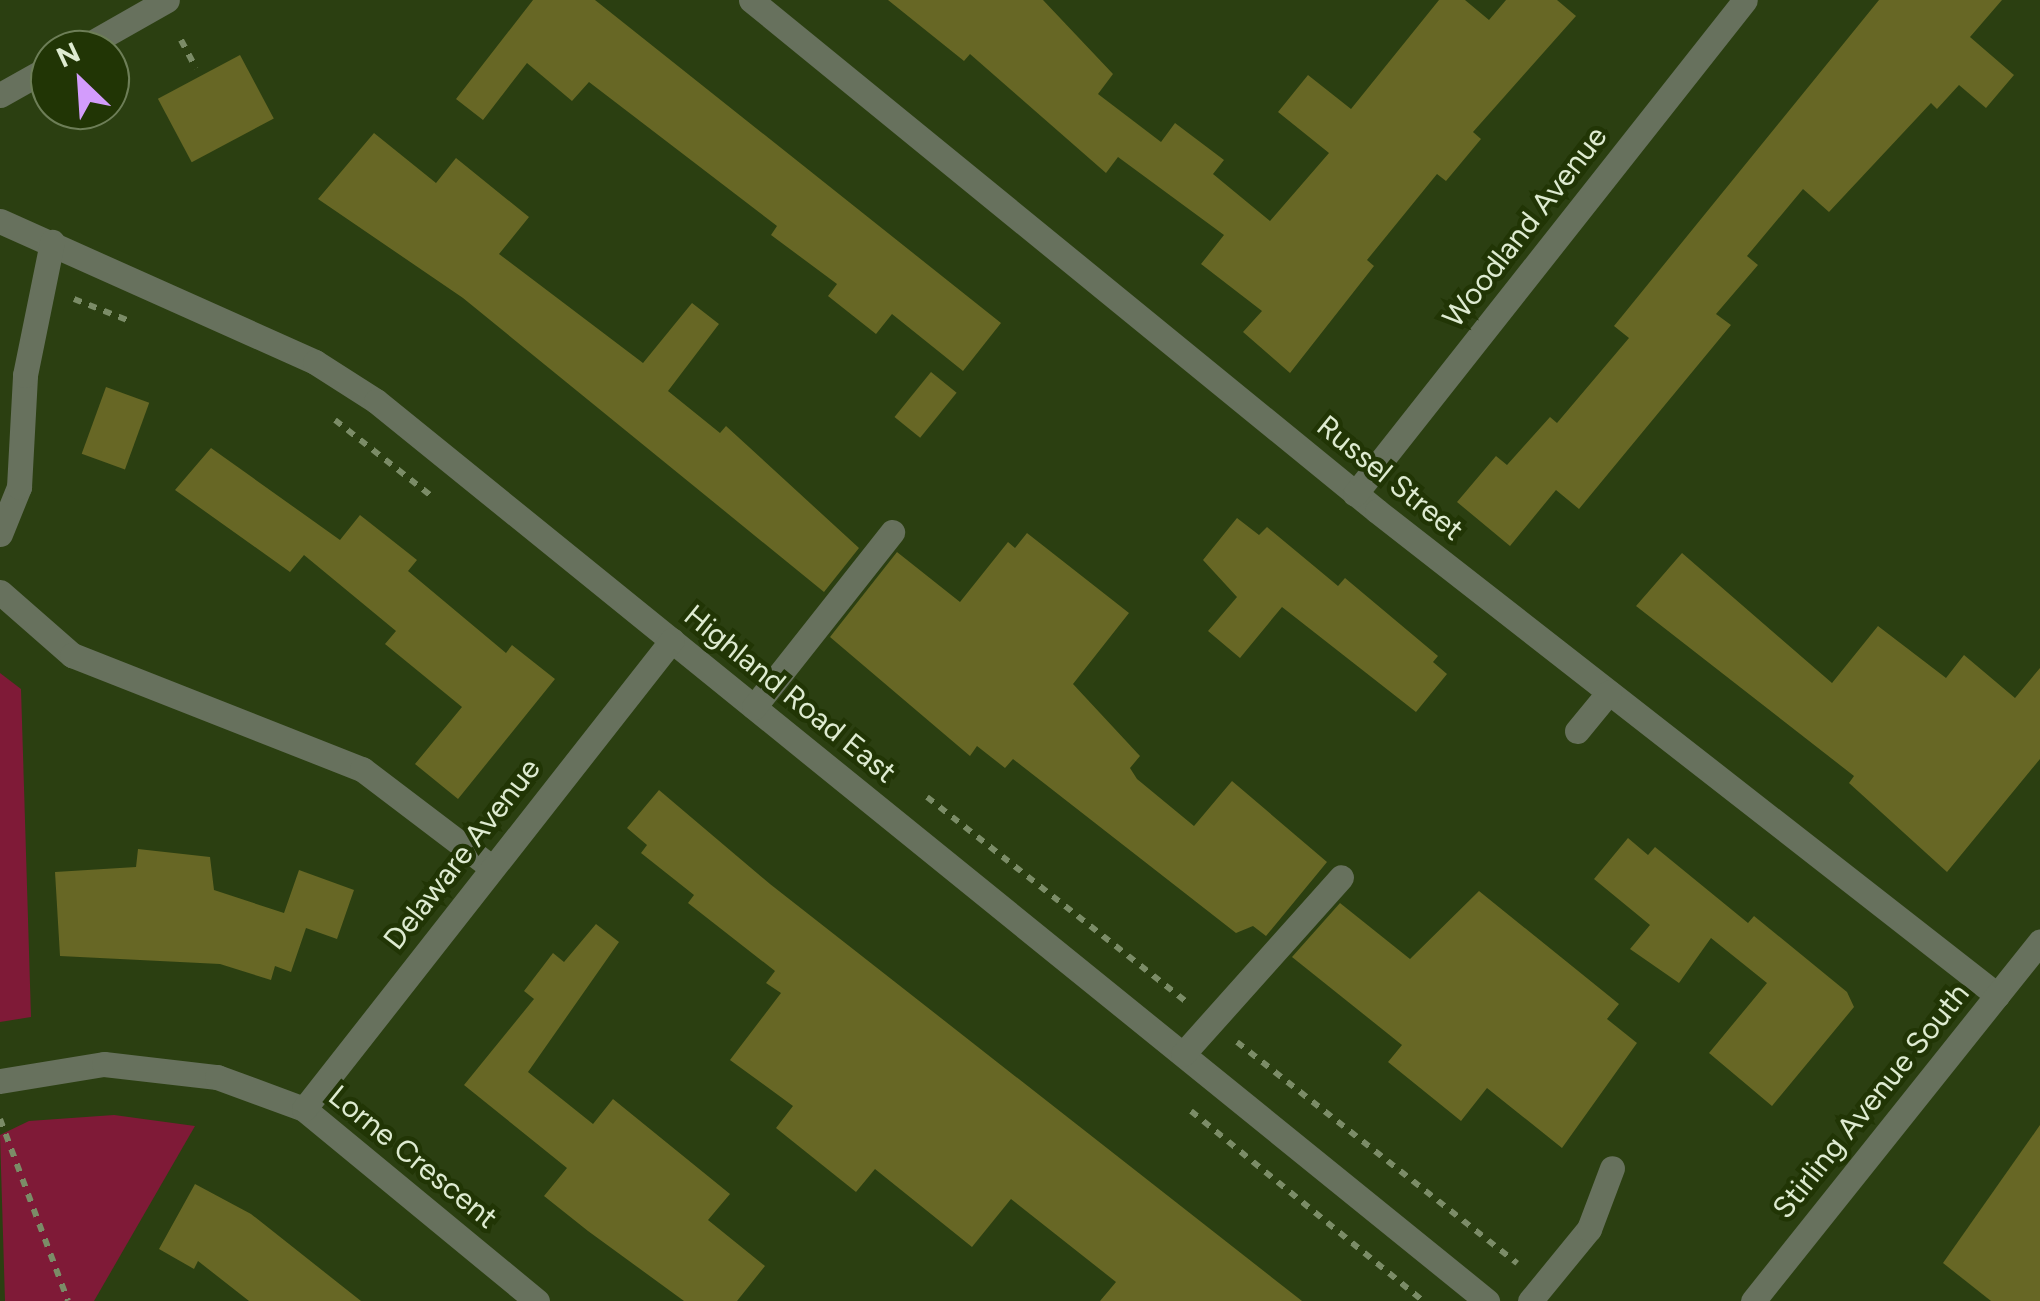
<!DOCTYPE html>
<style>
body{margin:0}
#map{position:relative;width:2040px;height:1301px;overflow:hidden;background:#2b3f11;font-family:Figtree,sans-serif}
div>[style]{position:absolute}
[style*='--x']{left:calc(var(--x)*1px);top:calc(var(--y)*1px);width:calc(var(--w)*1px);rotate:calc(var(--a)*1deg)}
.green>*{inset:0;background:#7f1a37}
.building>*{inset:0;background:#676725;transform-origin:0 0}
.path>*{height:6px;margin-top:-3px;transform-origin:0;background:repeating-linear-gradient(90deg,#7b8c67 0 8px,transparent 0 16px)}
.minor>*{height:25px;margin:-12.5px;padding:0 12.5px;transform-origin:12.5px;border-radius:12.5px;background:#67715d}
span{translate:-50% -50%;white-space:nowrap;text-align:center;line-height:1.15;-webkit-text-stroke:9px #213505;paint-order:stroke}
.street-label{font-size:30px;color:#deebd1}
.north{position:absolute;left:30px;top:30px;width:100px;height:100px;box-sizing:border-box;background:#213505;border:2px solid #6d7e57;border-radius:50%;rotate:335deg;font-size:28px;font-weight:700;line-height:40px;text-align:center;color:#deebd1}
.north::after{content:'';display:block;margin:auto;width:35px;height:45px;background:#d39cfc;clip-path:polygon(50% 0,100% 100%,50% 72%,0 100%)}
</style>
<div id="map">
<div class="green">
<div style="clip-path:polygon(0 673px,21px 689px,31px 1017px,0 1022px)"></div>
<div style="clip-path:polygon(114px 1115px,195px 1126px,94px 1301px,5px 1301px,0 1135px,29px 1121px)"></div>
</div>
<div class="building">
<div style="clip-path:polygon(533px 0,595px 0,1001px 323px,963px 371px,892px 314px,876px 334px,828px 296px,837px 284px,771px 235px,777px 226px,589px 82px,572px 101px,527px 63px,483px 120px,456px 99px)"></div>
<div style="clip-path:polygon(888px 0,1043px 0,1113px 74px,1098px 94px,1161px 142px,1175px 123px,1224px 160px,1213px 174px,1270px 221px,1329px 153px,1278px 112px,1308px 75px,1351px 109px,1439px 0,1465px 0,1489px 20px,1506px 0,1557px 0,1576px 16px,1473px 132px,1481px 139px,1446px 181px,1437px 174px,1367px 260px,1374px 266px,1290px 373px,1243px 332px,1262px 311px,1201px 264px,1224px 235px,1118px 157px,1106px 173px,970px 54px,964px 61px)"></div>
<div style="clip-path:polygon(1879px 0,2002px 0,1970px 37px,2014px 75px,1986px 108px,1959px 85px,1937px 109px,1931px 103px,1829px 212px,1803px 189px,1747px 256px,1758px 265px,1716px 314px,1731px 325px,1579px 509px,1556px 490px,1510px 546px,1457px 502px,1496px 456px,1507px 465px,1550px 417px,1557px 423px,1629px 338px,1614px 326px)"></div>
<div style="left:240px;top:55px;width:72px;height:93px;rotate:62deg"></div>
<div style="clip-path:polygon(374px 133px,436px 183px,456px 158px,529px 217px,499px 254px,643px 363px,692px 303px,719px 324px,668px 391px,720px 433px,726px 426px,859px 548px,824px 592px,463px 298px,318px 199px)"></div>
<div style="left:931px;top:372px;width:33px;height:58px;rotate:39deg"></div>
<div style="left:106px;top:387px;width:46px;height:71px;rotate:20deg"></div>
<div style="clip-path:polygon(211px 448px,340px 540px,360px 515px,417px 560px,408px 571px,506px 653px,512px 645px,555px 679px,458px 799px,415px 764px,462px 707px,385px 644px,396px 631px,304px 555px,290px 572px,175px 490px)"></div>
<div style="clip-path:polygon(1237px 518px,1259px 535px,1267px 527px,1338px 586px,1345px 578px,1438px 656px,1433px 662px,1447px 674px,1416px 712px,1282px 607px,1240px 658px,1208px 631px,1237px 597px,1203px 560px)"></div>
<div style="clip-path:polygon(1027px 533px,1129px 613px,1073px 684px,1140px 756px,1130px 768px,1137px 779px,1194px 826px,1232px 781px,1327px 862px,1266px 936px,1253px 926px,1236px 933px,1013px 759px,1005px 768px,977px 746px,970px 756px,830px 637px,897px 552px,960px 602px,1008px 542px,1015px 548px)"></div>
<div style="clip-path:polygon(1682px 553px,1832px 683px,1878px 626px,1946px 678px,1964px 655px,2015px 698px,2040px 668px,2040px 759px,1947px 872px,1849px 783px,1854px 776px,1636px 606px)"></div>
<div style="clip-path:polygon(659px 790px,770px 884px,1302px 1301px,1100px 1301px,1116px 1282px,1011px 1199px,972px 1247px,875px 1169px,856px 1192px,776px 1128px,793px 1106px,730px 1060px,781px 993px,766px 983px,775px 971px,688px 903px,694px 895px,641px 853px,647px 845px,627px 828px)"></div>
<div style="clip-path:polygon(1628px 838px,1648px 855px,1655px 847px,1748px 923px,1754px 916px,1847px 992px,1854px 1007px,1772px 1106px,1709px 1053px,1767px 983px,1711px 938px,1679px 983px,1630px 949px,1650px 925px,1594px 879px)"></div>
<div style="clip-path:polygon(138px 849px,210px 857px,214px 890px,284px 913px,299px 870px,354px 890px,337px 939px,306px 928px,291px 972px,275px 966px,271px 980px,220px 964px,60px 956px,55px 872px,136px 867px)"></div>
<div style="clip-path:polygon(1479px 891px,1619px 1004px,1607px 1019px,1637px 1043px,1562px 1148px,1487px 1088px,1461px 1121px,1388px 1062px,1402px 1045px,1292px 957px,1340px 903px,1410px 959px)"></div>
<div style="clip-path:polygon(596px 924px,619px 942px,528px 1072px,593px 1124px,613px 1099px,730px 1194px,708px 1220px,765px 1266px,737px 1301px,684px 1301px,588px 1231px,544px 1196px,567px 1168px,464px 1085px,534px 999px,524px 991px,553px 953px,564px 962px)"></div>
<div style="clip-path:polygon(2040px 1125px,2040px 1301px,1991px 1301px,1943px 1263px)"></div>
<div style="clip-path:polygon(195px 1184px,251px 1214px,361px 1301px,249px 1301px,198px 1261px,194px 1269px,159px 1249px)"></div>
</div>
<div class="path">
<div style="--x:181;--y:40;--w:32;--a:62"></div>
<div style="--x:74;--y:299;--w:57;--a:21.6"></div>
<div style="--x:335;--y:420;--w:127;--a:38.3"></div>
<div style="--x:927;--y:797;--w:333;--a:38.3"></div>
<div style="--x:1237;--y:1042;--w:357;--a:38.3"></div>
<div style="--x:1191;--y:1111;--w:300;--a:39.3"></div>
<div style="--x:0;--y:1119;--w:194;--a:69.5"></div>
</div>
<div class="minor">
<div style="--x:751;--y:0;--w:808;--a:39.22"></div>
<div style="--x:1377;--y:511;--w:787;--a:37.98"></div>
<div style="--x:79;--y:50;--w:101;--a:-29.6"></div>
<div style="--x:0;--y:95;--w:57;--a:-29.2"></div>
<div style="--x:0;--y:221;--w:345;--a:24.1"></div>
<div style="--x:315;--y:362;--w:72;--a:32.6"></div>
<div style="--x:376;--y:401;--w:1430;--a:39.01"></div>
<div style="--x:1355;--y:494;--w:629;--a:-51.71"></div>
<div style="--x:0;--y:534;--w:51;--a:-68"></div>
<div style="--x:19;--y:487;--w:112;--a:-86.9"></div>
<div style="--x:25;--y:375;--w:136;--a:-78.5"></div>
<div style="--x:0;--y:592;--w:96;--a:41.2"></div>
<div style="--x:72;--y:655;--w:312;--a:21.5"></div>
<div style="--x:362;--y:769;--w:162;--a:37.2"></div>
<div style="--x:754;--y:707;--w:223;--a:-51.7"></div>
<div style="--x:1577;--y:731;--w:50;--a:-50.6"></div>
<div style="--x:1183;--y:1054;--w:237;--a:-48.2"></div>
<div style="--x:0;--y:1081;--w:105;--a:-9.3"></div>
<div style="--x:104;--y:1064;--w:114;--a:6.6"></div>
<div style="--x:217;--y:1077;--w:93;--a:20.2"></div>
<div style="--x:304;--y:1109;--w:302;--a:39.5"></div>
<div style="--x:304;--y:1109;--w:596;--a:-51.88"></div>
<div style="--x:1530;--y:1301;--w:93;--a:-50.7"></div>
<div style="--x:1589;--y:1229;--w:65;--a:-69.3"></div>
<div style="--x:1753;--y:1301;--w:460;--a:-51.4"></div>
</div>
<div class="street-label">
<span style="left:1525px;top:227px;rotate:-52deg">Woodland Avenue</span>
<span style="left:1390px;top:478px;rotate:39deg">Russel Street</span>
<span style="left:790px;top:694px;rotate:39deg">Highland Road East</span>
<span style="left:462px;top:854px;rotate:-52deg">Delaware Avenue</span>
<span style="left:1871px;top:1101px;rotate:-51deg">Stirling Avenue South</span>
<span style="left:413px;top:1157px;rotate:39deg">Lorne Crescent</span>
</div>
<div class="north">N</div>
</div>
